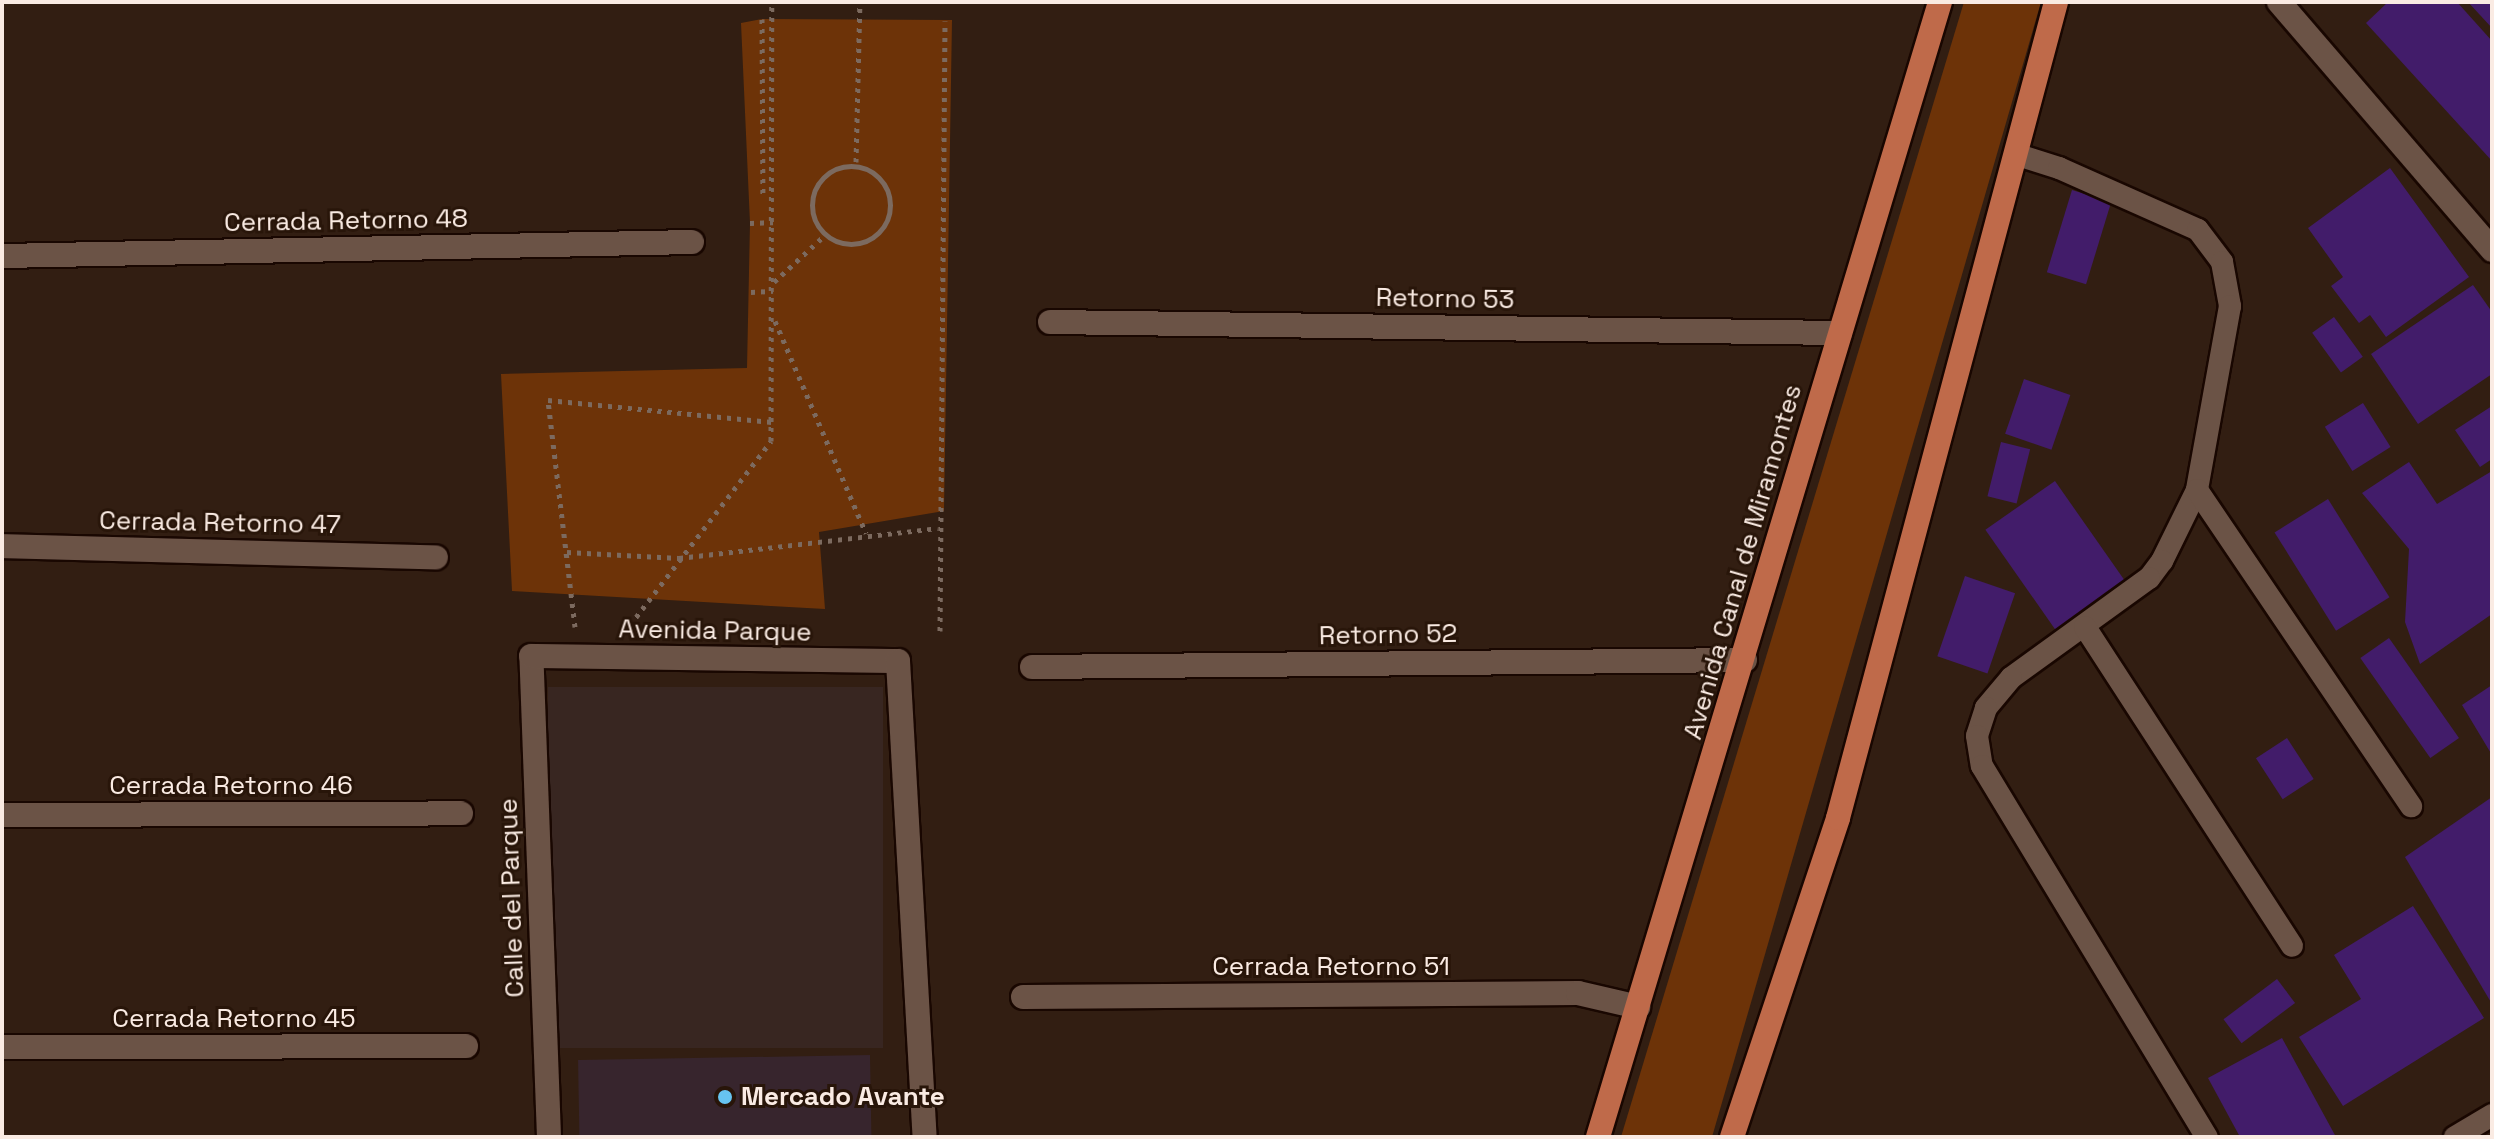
<!DOCTYPE html>
<style>
body{margin:0}
#map{position:relative;width:2494px;height:1139px;overflow:hidden;background:#321e12;font-family:"Space Grotesk",sans-serif}
div>[style]{position:absolute}
[style*='--x']{left:calc(var(--x)*1px);top:calc(var(--y)*1px);width:calc(var(--w)*1px);rotate:calc(var(--a)*1deg)}
.commercial>*{inset:0;background:#37252d;transform-origin:0 0}
.education>*{inset:0;background:#382621;transform-origin:0 0}
.green>*{inset:0;background:#6d3308}
.building>*{inset:0;background:#421c6a;transform-origin:0 0}
.path>*{height:5px;margin-top:-2.5px;transform-origin:0;background:repeating-linear-gradient(90deg,#7c6a5f 0 4px,transparent 0 10px)}
.path>.ring{margin:-2.5px;padding:0;box-sizing:content-box;background:none;border:5px solid #7c6a5f;border-radius:50%}
.roads{filter:drop-shadow(2px 0 #190701) drop-shadow(-2px 0 #190701) drop-shadow(0 2px #190701) drop-shadow(0 -2px #190701)}
.lane>*{height:22px;margin:-11px;padding:0 11px;transform-origin:11px;border-radius:11px;background:#6b5346}
.street>*{height:24px;margin:-12px;padding:0 12px;transform-origin:12px;border-radius:12px;background:#6b5346}
.primary>*{height:24px;margin:-12px;padding:0 12px;transform-origin:12px;border-radius:12px;background:#bf6a4a}
.dots>*{width:22px;height:22px;translate:-50% -50%;box-sizing:border-box;border:4px solid #281509;border-radius:50%}
span{translate:-50% -50%;white-space:nowrap;text-align:center;line-height:1.15;-webkit-text-stroke:6px #281509;paint-order:stroke}
.street-label{font-size:26px;color:#faebe3}
.poi-label{font-size:26px;color:#faebe3;font-weight:700}
.left{translate:0 -50%;text-align:left}
.frame{position:absolute;inset:0;border:4px solid #faebe3;pointer-events:none}
</style>
<div id="map">
<div class="commercial">
<div style="left:870px;top:1055px;width:82px;height:292px;rotate:89deg"></div>
</div>
<div class="education">
<div style="left:548px;top:687px;width:335px;height:361px"></div>
</div>
<div class="green">
<div style="clip-path:polygon(1964px 2px,2041px 2px,1712px 1137px,1621px 1137px)"></div>
<div style="clip-path:polygon(762px 19px,952px 20px,944px 511px,819px 532px,825px 609px,512px 591px,501px 374px,747px 368px,750px 223px,741px 23px)"></div>
</div>
<div class="building">
<div style="clip-path:polygon(2388px 2px,2457px 2px,2492px 41px,2492px 161px,2366px 23px)"></div>
<div style="clip-path:polygon(2468px 2px,2492px 2px,2492px 28px)"></div>
<div style="clip-path:polygon(2390px 168px,2469px 277px,2386px 337px,2370px 315px,2359px 323px,2331px 286px,2343px 277px,2308px 228px)"></div>
<div style="left:2072px;top:190px;width:41px;height:86px;rotate:17deg"></div>
<div style="clip-path:polygon(2473px 285px,2492px 312px,2492px 374px,2418px 424px,2371px 354px)"></div>
<div style="left:2334px;top:317px;width:49px;height:27px;rotate:54deg"></div>
<div style="left:2024px;top:379px;width:49px;height:58px;rotate:19deg"></div>
<div style="left:2363px;top:403px;width:52px;height:45px;rotate:58deg"></div>
<div style="clip-path:polygon(2492px 406px,2492px 459px,2480px 467px,2455px 430px)"></div>
<div style="left:2001px;top:442px;width:30px;height:56px;rotate:14deg"></div>
<div style="clip-path:polygon(2409px 462px,2437px 504px,2492px 471px,2492px 614px,2420px 664px,2405px 622px,2409px 549px,2362px 493px)"></div>
<div style="left:2055px;top:481px;width:123px;height:85px;rotate:55deg"></div>
<div style="left:2328px;top:499px;width:116px;height:63px;rotate:58deg"></div>
<div style="left:1965px;top:576px;width:53px;height:85px;rotate:19deg"></div>
<div style="left:2389px;top:638px;width:122px;height:35px;rotate:55deg"></div>
<div style="clip-path:polygon(2492px 685px,2492px 755px,2462px 705px)"></div>
<div style="left:2287px;top:738px;width:49px;height:37px;rotate:57deg"></div>
<div style="clip-path:polygon(2492px 797px,2492px 1004px,2405px 857px)"></div>
<div style="clip-path:polygon(2413px 906px,2484px 1018px,2343px 1106px,2299px 1037px,2361px 999px,2334px 955px)"></div>
<div style="left:2277px;top:979px;width:30px;height:67px;rotate:53deg"></div>
<div style="clip-path:polygon(2282px 1038px,2336px 1137px,2240px 1137px,2208px 1078px)"></div>
</div>
<div class="path">
<div style="--x:762;--y:19;--w:177;--a:89.7"></div>
<div style="--x:856;--y:162;--w:160;--a:-88.6"></div>
<div class="ring" style="left:812px;top:166px;width:73px;height:73px"></div>
<div style="--x:750;--y:223;--w:23;--a:-2"></div>
<div style="--x:774;--y:282;--w:67;--a:-42.6"></div>
<div style="--x:751;--y:292;--w:22;--a:-3"></div>
<div style="--x:775;--y:321;--w:231;--a:66.8"></div>
<div style="--x:567;--y:552;--w:112;--a:3.1"></div>
<div style="--x:679;--y:558;--w:260;--a:-6.6"></div>
<div style="--x:630;--y:625;--w:232;--a:-52.5"></div>
<div style="--x:771;--y:441;--w:439;--a:-89.9"></div>
<div style="--x:575;--y:627;--w:229;--a:-96.8"></div>
<div style="--x:548;--y:400;--w:227;--a:5.6"></div>
<div style="--x:940;--y:631;--w:610;--a:-89.53"></div>
</div>
<div class="roads">
<div class="lane">
<div style="--x:2018;--y:155;--w:43;--a:17.6"></div>
<div style="--x:2059;--y:168;--w:152;--a:24"></div>
<div style="--x:2198;--y:230;--w:40;--a:53"></div>
<div style="--x:2222;--y:262;--w:45;--a:79.7"></div>
<div style="--x:2230;--y:306;--w:187;--a:100.2"></div>
<div style="--x:2197;--y:490;--w:79;--a:116.2"></div>
<div style="--x:2162;--y:561;--w:21;--a:127"></div>
<div style="--x:2149;--y:578;--w:170;--a:144.1"></div>
<div style="--x:2011;--y:678;--w:39;--a:130"></div>
<div style="--x:1986;--y:708;--w:29;--a:108"></div>
<div style="--x:1977;--y:736;--w:30;--a:81"></div>
<div style="--x:1982;--y:766;--w:434;--a:58.8"></div>
<div style="--x:2197;--y:490;--w:382;--a:55.9"></div>
<div style="--x:2085;--y:627;--w:380;--a:57"></div>
<div style="--x:2455;--y:1137;--w:43;--a:-30.7"></div>
</div>
<div class="street">
<div style="--x:2279;--y:2;--w:327;--a:49.3"></div>
<div style="--x:2;--y:256;--w:690;--a:-1.16"></div>
<div style="--x:1050;--y:322;--w:790;--a:0.8"></div>
<div style="--x:2;--y:546;--w:434;--a:1.5"></div>
<div style="--x:1032;--y:667;--w:713;--a:-0.56"></div>
<div style="--x:2;--y:815;--w:459;--a:-0.2"></div>
<div style="--x:1023;--y:997;--w:555;--a:-0.41"></div>
<div style="--x:1578;--y:993;--w:62;--a:13.1"></div>
<div style="--x:2;--y:1047;--w:464;--a:-0.1"></div>
<div style="--x:549;--y:1137;--w:481;--a:-92.1"></div>
<div style="--x:531;--y:656;--w:367;--a:0.8"></div>
<div style="--x:898;--y:661;--w:477;--a:86.8"></div>
</div>
<div class="primary">
<div style="--x:1598;--y:1137;--w:1185;--a:-73.23"></div>
<div style="--x:1732;--y:1137;--w:336;--a:-71.6"></div>
<div style="--x:1838;--y:818;--w:845;--a:-75.04"></div>
</div>
</div>
<div class="dots">
<div style="left:725px;top:1097px;background:#67c4f0"></div>
</div>
<div class="street-label">
<span style="left:346px;top:221px;rotate:-1deg">Cerrada Retorno 48</span>
<span style="left:1445px;top:299px;rotate:1deg">Retorno 53</span>
<span style="left:220px;top:523px;rotate:1deg">Cerrada Retorno 47</span>
<span style="left:1743px;top:562px;rotate:-74deg">Avenida Canal de Miramontes</span>
<span style="left:715px;top:631px;rotate:1deg">Avenida Parque</span>
<span style="left:1388px;top:635px;rotate:-1deg">Retorno 52</span>
<span style="left:231px;top:786px">Cerrada Retorno 46</span>
<span style="left:512px;top:898px;rotate:-92deg">Calle del Parque</span>
<span style="left:1331px;top:967px">Cerrada Retorno 51</span>
<span style="left:234px;top:1019px">Cerrada Retorno 45</span>
</div>
<div class="poi-label">
<span class="left" style="left:741px;top:1097px">Mercado Avante</span>
</div>
<div class="frame"></div>
</div>
